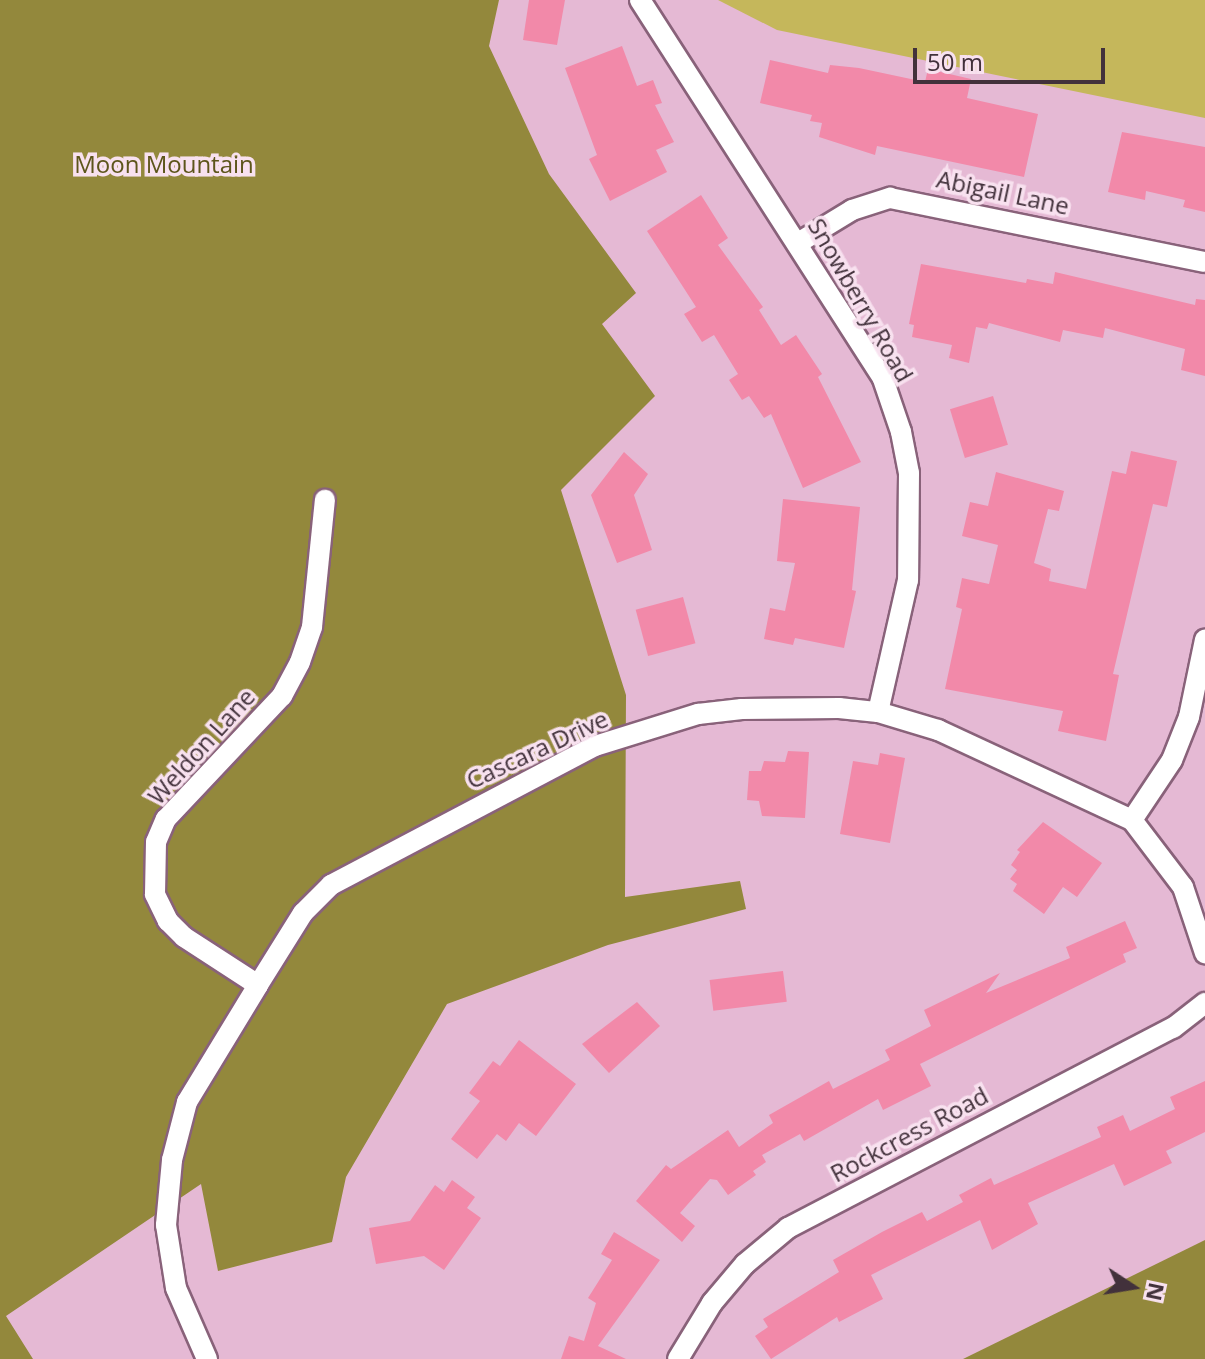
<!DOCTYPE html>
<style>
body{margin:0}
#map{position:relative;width:1205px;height:1359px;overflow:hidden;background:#e5b9d4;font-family:"Open Sans",sans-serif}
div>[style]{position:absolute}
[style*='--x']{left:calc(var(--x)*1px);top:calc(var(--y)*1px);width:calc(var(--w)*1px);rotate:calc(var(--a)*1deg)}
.green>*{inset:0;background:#c5b75b}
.forest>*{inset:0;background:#93883c}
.building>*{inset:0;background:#f289a9;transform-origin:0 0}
.roads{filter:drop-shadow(2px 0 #89627a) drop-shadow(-2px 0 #89627a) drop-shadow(0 2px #89627a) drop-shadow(0 -2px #89627a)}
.minor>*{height:20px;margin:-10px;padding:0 10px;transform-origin:10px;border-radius:10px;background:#fff}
span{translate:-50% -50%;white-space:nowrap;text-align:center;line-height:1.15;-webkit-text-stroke:7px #f8e1ef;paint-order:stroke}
.park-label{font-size:24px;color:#5d551b}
.street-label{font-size:24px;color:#42313b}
.north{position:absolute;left:1093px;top:1247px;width:80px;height:80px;-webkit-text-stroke:6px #f8e1ef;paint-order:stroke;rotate:102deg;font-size:22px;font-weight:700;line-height:32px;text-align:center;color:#42313b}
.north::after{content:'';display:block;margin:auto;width:28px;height:36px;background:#42313b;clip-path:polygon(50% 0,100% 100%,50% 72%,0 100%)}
.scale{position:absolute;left:913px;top:48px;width:192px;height:36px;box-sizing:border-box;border:4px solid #42313b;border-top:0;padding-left:10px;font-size:24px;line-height:28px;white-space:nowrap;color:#42313b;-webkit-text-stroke:6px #f8e1ef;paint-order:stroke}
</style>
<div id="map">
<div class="green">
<div style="clip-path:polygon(718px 0,1205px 0,1205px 118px,777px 30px)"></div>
</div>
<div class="forest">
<div style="clip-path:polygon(0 0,499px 0,489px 46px,549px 174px,636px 293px,602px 324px,655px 396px,561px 490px,626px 695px,625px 897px,740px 881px,746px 909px,608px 945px,447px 1004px,346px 1177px,332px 1242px,218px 1271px,201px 1184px,6px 1316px,33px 1359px,0 1359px)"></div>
<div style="clip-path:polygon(1205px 1240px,1205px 1359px,963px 1359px)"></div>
</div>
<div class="building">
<div style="clip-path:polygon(529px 0,565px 0,557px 45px,523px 40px)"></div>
<div style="clip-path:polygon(622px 46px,637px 86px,653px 80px,662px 103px,655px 105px,674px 142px,656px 150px,667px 172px,610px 201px,589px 159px,597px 155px,565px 68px)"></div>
<div style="clip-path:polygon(770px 60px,828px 73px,830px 65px,859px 68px,925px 82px,928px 69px,971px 79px,967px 98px,1038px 114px,1024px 177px,877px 146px,875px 155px,819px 137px,822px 123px,810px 121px,812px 115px,760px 103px)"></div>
<div style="clip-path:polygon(1122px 132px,1205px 147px,1205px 212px,1183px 207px,1185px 200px,1146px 191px,1145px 200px,1108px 192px)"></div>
<div style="clip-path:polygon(701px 195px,728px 238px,718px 245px,763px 307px,759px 310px,781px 345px,796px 335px,822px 374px,818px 377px,861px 462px,803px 488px,771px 414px,764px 418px,749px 396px,742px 400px,729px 380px,738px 374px,714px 335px,702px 342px,684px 314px,696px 307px,647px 231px)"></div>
<div style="clip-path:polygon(921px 264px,1026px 283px,1027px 279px,1053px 284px,1055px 272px,1195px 305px,1196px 299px,1205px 300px,1205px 376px,1181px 370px,1185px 349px,1105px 328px,1103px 338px,1063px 330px,1060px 342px,989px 323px,987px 329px,976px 327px,969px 363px,949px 358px,952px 345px,912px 337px,914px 325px,909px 324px)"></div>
<div style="left:993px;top:396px;width:51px;height:45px;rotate:73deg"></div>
<div style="clip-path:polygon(1131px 451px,1177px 461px,1167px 507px,1153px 504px,1113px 674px,1119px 675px,1106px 741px,1058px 731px,1063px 711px,945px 689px,962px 609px,956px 607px,962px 578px,989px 584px,998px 545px,962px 536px,970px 502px,988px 506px,996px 472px,1064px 491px,1059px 511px,1048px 509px,1034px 563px,1051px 569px,1049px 581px,1086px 589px,1112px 471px,1126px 474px)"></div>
<div style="clip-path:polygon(624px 452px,648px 474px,634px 495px,652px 550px,617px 563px,591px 495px)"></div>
<div style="clip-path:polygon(783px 499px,860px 507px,852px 590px,856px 591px,844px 648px,795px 638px,793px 645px,764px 639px,770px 608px,785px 611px,795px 563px,777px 561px)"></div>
<div style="left:683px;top:597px;width:48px;height:49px;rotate:75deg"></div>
<div style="clip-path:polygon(788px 751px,809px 752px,805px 818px,762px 816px,759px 801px,747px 800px,749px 771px,761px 771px,764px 761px,785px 762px)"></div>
<div style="clip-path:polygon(880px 753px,905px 758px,890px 843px,840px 834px,853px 761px,878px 765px)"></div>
<div style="clip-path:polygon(1043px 822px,1102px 863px,1077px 897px,1063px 887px,1044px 914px,1013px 891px,1017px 884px,1010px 879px,1017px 870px,1011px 865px,1020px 852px,1017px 850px)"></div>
<div style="clip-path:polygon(1125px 921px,1137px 948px,1123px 954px,1126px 962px,920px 1064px,931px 1086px,883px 1110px,878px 1099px,804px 1141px,800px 1134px,762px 1155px,766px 1162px,753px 1171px,756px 1175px,728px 1195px,717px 1180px,710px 1179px,680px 1213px,695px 1226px,682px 1242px,636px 1201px,666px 1165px,671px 1169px,728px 1130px,739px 1147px,773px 1123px,769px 1115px,829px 1081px,833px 1089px,890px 1060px,885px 1050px,931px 1026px,924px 1010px,1000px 973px,986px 993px,1070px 958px,1066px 947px)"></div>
<div style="left:783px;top:971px;width:31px;height:74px;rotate:83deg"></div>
<div style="clip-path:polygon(637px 1002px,660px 1026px,609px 1073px,582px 1044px)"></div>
<div style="clip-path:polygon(519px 1040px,576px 1084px,536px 1136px,519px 1123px,506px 1141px,497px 1134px,477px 1159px,451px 1139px,480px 1101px,469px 1093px,493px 1061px,500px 1066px)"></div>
<div style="clip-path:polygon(1205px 1081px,1205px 1132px,1166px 1151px,1172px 1163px,1124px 1186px,1114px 1164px,1028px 1203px,1038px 1224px,992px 1250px,980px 1220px,871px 1275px,883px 1299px,839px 1322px,837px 1317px,771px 1359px,755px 1336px,768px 1327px,763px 1319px,839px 1272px,833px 1260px,882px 1232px,922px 1212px,927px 1221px,963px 1202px,959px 1195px,991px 1178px,994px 1185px,1101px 1137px,1097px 1127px,1123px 1115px,1130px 1131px,1175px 1109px,1170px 1097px)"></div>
<div style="clip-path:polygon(452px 1180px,475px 1197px,467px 1208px,481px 1218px,444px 1270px,424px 1256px,376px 1264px,369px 1228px,410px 1221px,435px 1185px,444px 1192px)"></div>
<div style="clip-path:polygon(614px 1232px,660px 1260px,598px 1346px,626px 1359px,561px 1359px,569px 1336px,584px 1341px,596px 1303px,588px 1298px,612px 1260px,601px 1254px)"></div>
</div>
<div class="roads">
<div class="minor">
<div style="--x:640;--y:0;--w:450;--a:57.3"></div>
<div style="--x:883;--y:379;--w:56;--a:71.2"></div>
<div style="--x:901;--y:432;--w:42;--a:79"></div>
<div style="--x:909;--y:473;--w:107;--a:90.5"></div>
<div style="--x:908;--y:580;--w:135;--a:102.8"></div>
<div style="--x:798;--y:243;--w:63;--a:-31.4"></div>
<div style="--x:852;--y:210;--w:40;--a:-18"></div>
<div style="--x:890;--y:198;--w:321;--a:11.5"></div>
<div style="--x:1132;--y:820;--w:72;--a:-56.3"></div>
<div style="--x:1172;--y:760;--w:46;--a:-68.4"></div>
<div style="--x:1189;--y:717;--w:79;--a:-78.3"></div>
<div style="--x:258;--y:985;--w:88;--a:-147"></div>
<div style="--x:184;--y:937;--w:23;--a:-135"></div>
<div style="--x:168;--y:921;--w:30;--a:-116"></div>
<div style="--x:155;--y:894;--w:52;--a:-88.9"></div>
<div style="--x:156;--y:842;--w:25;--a:-67"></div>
<div style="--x:166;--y:819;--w:169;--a:-46.7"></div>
<div style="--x:282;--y:696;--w:38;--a:-62"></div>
<div style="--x:300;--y:662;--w:37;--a:-71"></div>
<div style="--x:312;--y:627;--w:128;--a:-84.2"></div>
<div style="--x:207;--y:1359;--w:77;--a:-113.6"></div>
<div style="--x:176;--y:1288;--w:64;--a:-99"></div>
<div style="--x:166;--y:1225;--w:65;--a:-84.7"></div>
<div style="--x:172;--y:1160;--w:60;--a:-75.5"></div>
<div style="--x:187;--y:1102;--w:137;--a:-58.7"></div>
<div style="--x:258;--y:985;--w:85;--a:-58"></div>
<div style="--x:303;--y:913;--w:40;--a:-45"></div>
<div style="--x:331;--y:885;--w:298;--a:-27.8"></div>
<div style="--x:595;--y:746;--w:108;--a:-17.3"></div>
<div style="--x:698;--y:714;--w:44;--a:-6.5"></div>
<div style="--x:742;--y:709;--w:97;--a:-0.6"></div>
<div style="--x:839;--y:708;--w:39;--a:6"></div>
<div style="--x:878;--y:712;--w:63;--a:16.7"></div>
<div style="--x:938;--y:730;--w:214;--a:24.9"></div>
<div style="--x:1132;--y:820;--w:84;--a:52.7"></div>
<div style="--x:1183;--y:887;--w:70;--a:71.6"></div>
<div style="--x:678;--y:1359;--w:66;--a:-58.7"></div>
<div style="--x:712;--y:1303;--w:51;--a:-49.8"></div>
<div style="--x:745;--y:1264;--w:56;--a:-39.9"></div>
<div style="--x:788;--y:1228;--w:434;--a:-27.5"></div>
<div style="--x:1173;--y:1028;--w:41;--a:-38"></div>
</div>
</div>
<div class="park-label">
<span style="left:164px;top:164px">Moon Mountain</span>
</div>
<div class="street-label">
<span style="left:1003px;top:192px;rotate:12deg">Abigail Lane</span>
<span style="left:861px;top:300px;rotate:60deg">Snowberry Road</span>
<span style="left:201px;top:746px;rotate:-48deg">Weldon Lane</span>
<span style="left:537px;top:749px;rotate:-25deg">Cascara Drive</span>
<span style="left:909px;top:1134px;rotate:-28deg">Rockcress Road</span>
</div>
<div class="north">N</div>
<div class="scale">50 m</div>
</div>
